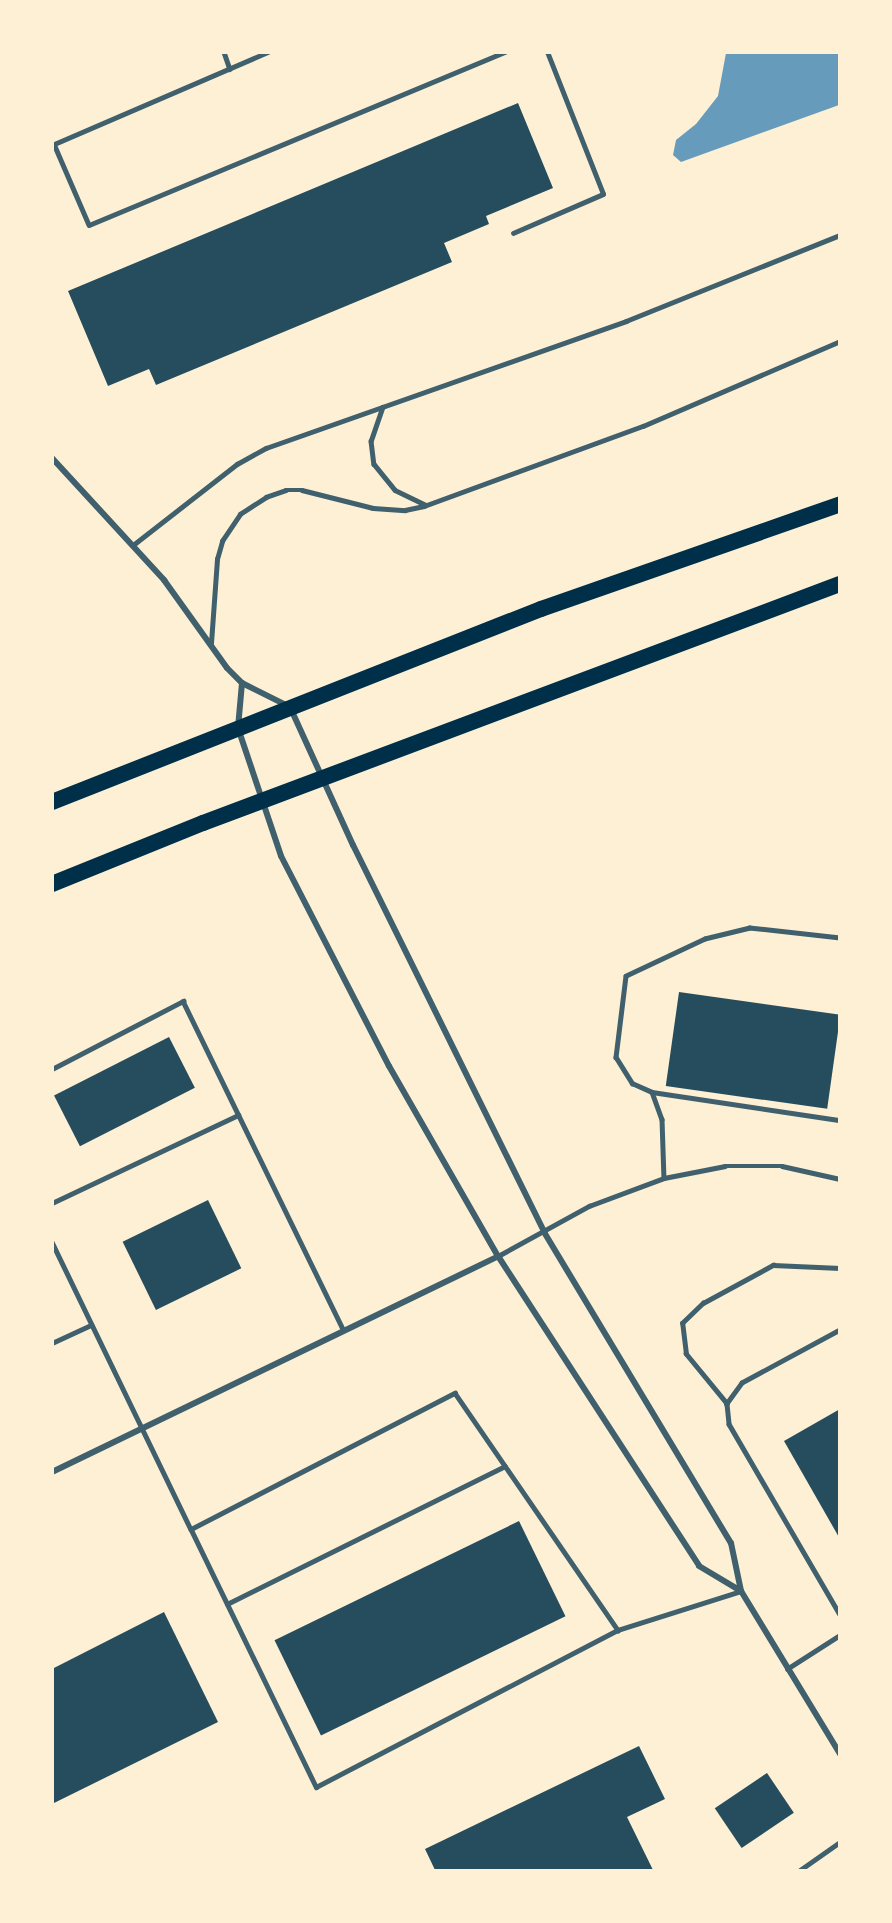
<!DOCTYPE html>
<style>
body{margin:0}
#map{position:relative;width:892px;height:1923px;overflow:hidden;background:#fdf0d5;font-family:Mulish,sans-serif}
div>[style]{position:absolute}
[style*='--x']{left:calc(var(--x)*1px);top:calc(var(--y)*1px);width:calc(var(--w)*1px);rotate:calc(var(--a)*1deg)}
.water>*{inset:0;background:#669bbc}
.building>*{inset:0;background:#264d5e;transform-origin:0 0}
.service>*{height:4.5px;margin:-2.25px;padding:0 2.25px;transform-origin:2.25px;border-radius:2.25px;background:#3f606c}
.minor>*{height:6px;margin:-3px;padding:0 3px;transform-origin:3px;border-radius:3px;background:#3f606c}
.trunk>*{height:16px;margin:-8px;padding:0 8px;transform-origin:8px;border-radius:8px;background:#003049}
span{translate:-50% -50%;white-space:nowrap;text-align:center;line-height:1.15;-webkit-text-stroke:4.5px #fdf0d5;paint-order:stroke}
.frame{position:absolute;inset:0;border:54px solid #fdf0d5;pointer-events:none}
</style>
<div id="map">
<div class="water">
<div style="clip-path:polygon(726px 53px,839px 53px,839px 105px,681px 162px,673px 155px,676px 140px,696px 124px,718px 96px)"></div>
</div>
<div class="building">
<div style="clip-path:polygon(518px 103px,553px 188px,486px 216px,489px 224px,444px 243px,452px 262px,156px 385px,149px 369px,108px 386px,68px 291px)"></div>
<div style="left:679px;top:992px;width:163px;height:95px;rotate:8deg"></div>
<div style="left:169px;top:1037px;width:57px;height:129px;rotate:63deg"></div>
<div style="left:208px;top:1200px;width:76px;height:95px;rotate:64deg"></div>
<div style="clip-path:polygon(840px 1409px,840px 1539px,784px 1441px)"></div>
<div style="left:519px;top:1521px;width:106px;height:272px;rotate:64deg"></div>
<div style="clip-path:polygon(164px 1612px,218px 1722px,52px 1804px,52px 1669px)"></div>
<div style="clip-path:polygon(639px 1746px,665px 1799px,627px 1817px,653px 1870px,435px 1870px,425px 1849px)"></div>
<div style="left:767px;top:1773px;width:48px;height:63px;rotate:56deg"></div>
</div>
<div class="service">
<div style="--x:224;--y:52;--w:18;--a:71"></div>
<div style="--x:54;--y:144;--w:88;--a:66.6"></div>
<div style="--x:89;--y:225;--w:451;--a:-22.6"></div>
<div style="--x:52;--y:145;--w:235;--a:-23.3"></div>
<div style="--x:513;--y:233;--w:98;--a:-23.4"></div>
<div style="--x:603;--y:194;--w:153;--a:-111.5"></div>
<div style="--x:383;--y:407;--w:36;--a:109"></div>
<div style="--x:371;--y:441;--w:23;--a:83"></div>
<div style="--x:374;--y:464;--w:33;--a:51"></div>
<div style="--x:395;--y:490;--w:34;--a:26"></div>
<div style="--x:133;--y:545;--w:132;--a:-37.9"></div>
<div style="--x:237;--y:464;--w:33;--a:-29"></div>
<div style="--x:266;--y:448;--w:382;--a:-19.4"></div>
<div style="--x:626;--y:321;--w:231;--a:-21.9"></div>
<div style="--x:211;--y:643;--w:84;--a:-85.9"></div>
<div style="--x:217;--y:559;--w:19;--a:-74"></div>
<div style="--x:222;--y:541;--w:32;--a:-56"></div>
<div style="--x:240;--y:514;--w:31;--a:-33"></div>
<div style="--x:266;--y:497;--w:21;--a:-19"></div>
<div style="--x:286;--y:490;--w:16;--a:0"></div>
<div style="--x:302;--y:490;--w:73;--a:14.2"></div>
<div style="--x:373;--y:508;--w:32;--a:4"></div>
<div style="--x:405;--y:510;--w:19;--a:-12"></div>
<div style="--x:424;--y:506;--w:233;--a:-20.1"></div>
<div style="--x:643;--y:426;--w:215;--a:-23.3"></div>
<div style="--x:840;--y:938;--w:91;--a:-173.7"></div>
<div style="--x:750;--y:928;--w:46;--a:166.3"></div>
<div style="--x:705;--y:939;--w:87;--a:154.9"></div>
<div style="--x:626;--y:976;--w:82;--a:97"></div>
<div style="--x:616;--y:1057;--w:31;--a:58"></div>
<div style="--x:632;--y:1083;--w:22;--a:24"></div>
<div style="--x:652;--y:1092;--w:190;--a:8.5"></div>
<div style="--x:52;--y:1069;--w:148;--a:-27.4"></div>
<div style="--x:183;--y:1001;--w:365;--a:64"></div>
<div style="--x:652;--y:1092;--w:29;--a:70"></div>
<div style="--x:662;--y:1119;--w:59;--a:88.1"></div>
<div style="--x:52;--y:1203;--w:206;--a:-25.3"></div>
<div style="--x:52;--y:1242;--w:319;--a:64.2"></div>
<div style="--x:191;--y:1529;--w:297;--a:-27.3"></div>
<div style="--x:455;--y:1393;--w:288;--a:55.5"></div>
<div style="--x:618;--y:1630;--w:129;--a:-17.6"></div>
<div style="--x:498;--y:1256;--w:104;--a:-28.8"></div>
<div style="--x:589;--y:1206;--w:80;--a:-20.5"></div>
<div style="--x:664;--y:1178;--w:62;--a:-11.1"></div>
<div style="--x:725;--y:1166;--w:57;--a:0"></div>
<div style="--x:782;--y:1166;--w:59;--a:12.6"></div>
<div style="--x:840;--y:1330;--w:111;--a:151.6"></div>
<div style="--x:742;--y:1383;--w:26;--a:126"></div>
<div style="--x:727;--y:1404;--w:20;--a:84"></div>
<div style="--x:729;--y:1424;--w:221;--a:59.8"></div>
<div style="--x:52;--y:1343;--w:43;--a:-24.8"></div>
<div style="--x:727;--y:1404;--w:65;--a:-129.4"></div>
<div style="--x:686;--y:1354;--w:31;--a:-97"></div>
<div style="--x:682;--y:1323;--w:29;--a:-44"></div>
<div style="--x:703;--y:1303;--w:80;--a:-28.5"></div>
<div style="--x:773;--y:1265;--w:67;--a:2.6"></div>
<div style="--x:191;--y:1529;--w:287;--a:64.1"></div>
<div style="--x:316;--y:1787;--w:340;--a:-27.5"></div>
<div style="--x:227;--y:1604;--w:310;--a:-26.4"></div>
<div style="--x:787;--y:1669;--w:63;--a:-32.7"></div>
<div style="--x:800;--y:1870;--w:49;--a:-35"></div>
</div>
<div class="minor">
<div style="--x:52;--y:458;--w:166;--a:47.4"></div>
<div style="--x:164;--y:580;--w:108;--a:54.4"></div>
<div style="--x:227;--y:668;--w:21;--a:45"></div>
<div style="--x:242;--y:683;--w:54;--a:26.6"></div>
<div style="--x:290;--y:707;--w:152;--a:65.5"></div>
<div style="--x:353;--y:845;--w:432;--a:63.7"></div>
<div style="--x:544;--y:1232;--w:363;--a:59"></div>
<div style="--x:731;--y:1543;--w:49;--a:78.2"></div>
<div style="--x:741;--y:1591;--w:191;--a:58.7"></div>
<div style="--x:242;--y:683;--w:45;--a:95.1"></div>
<div style="--x:238;--y:728;--w:135;--a:71.4"></div>
<div style="--x:281;--y:856;--w:236;--a:62.8"></div>
<div style="--x:389;--y:1066;--w:219;--a:60.2"></div>
<div style="--x:498;--y:1256;--w:369;--a:57"></div>
<div style="--x:699;--y:1566;--w:49;--a:30.8"></div>
<div style="--x:52;--y:1472;--w:496;--a:-25.8"></div>
</div>
<div class="trunk">
<div style="--x:52;--y:802;--w:526;--a:-21.54"></div>
<div style="--x:541;--y:609;--w:317;--a:-19.3"></div>
<div style="--x:52;--y:884;--w:163;--a:-22"></div>
<div style="--x:203;--y:823;--w:680;--a:-20.57"></div>
</div>
<div class="frame"></div>
</div>
